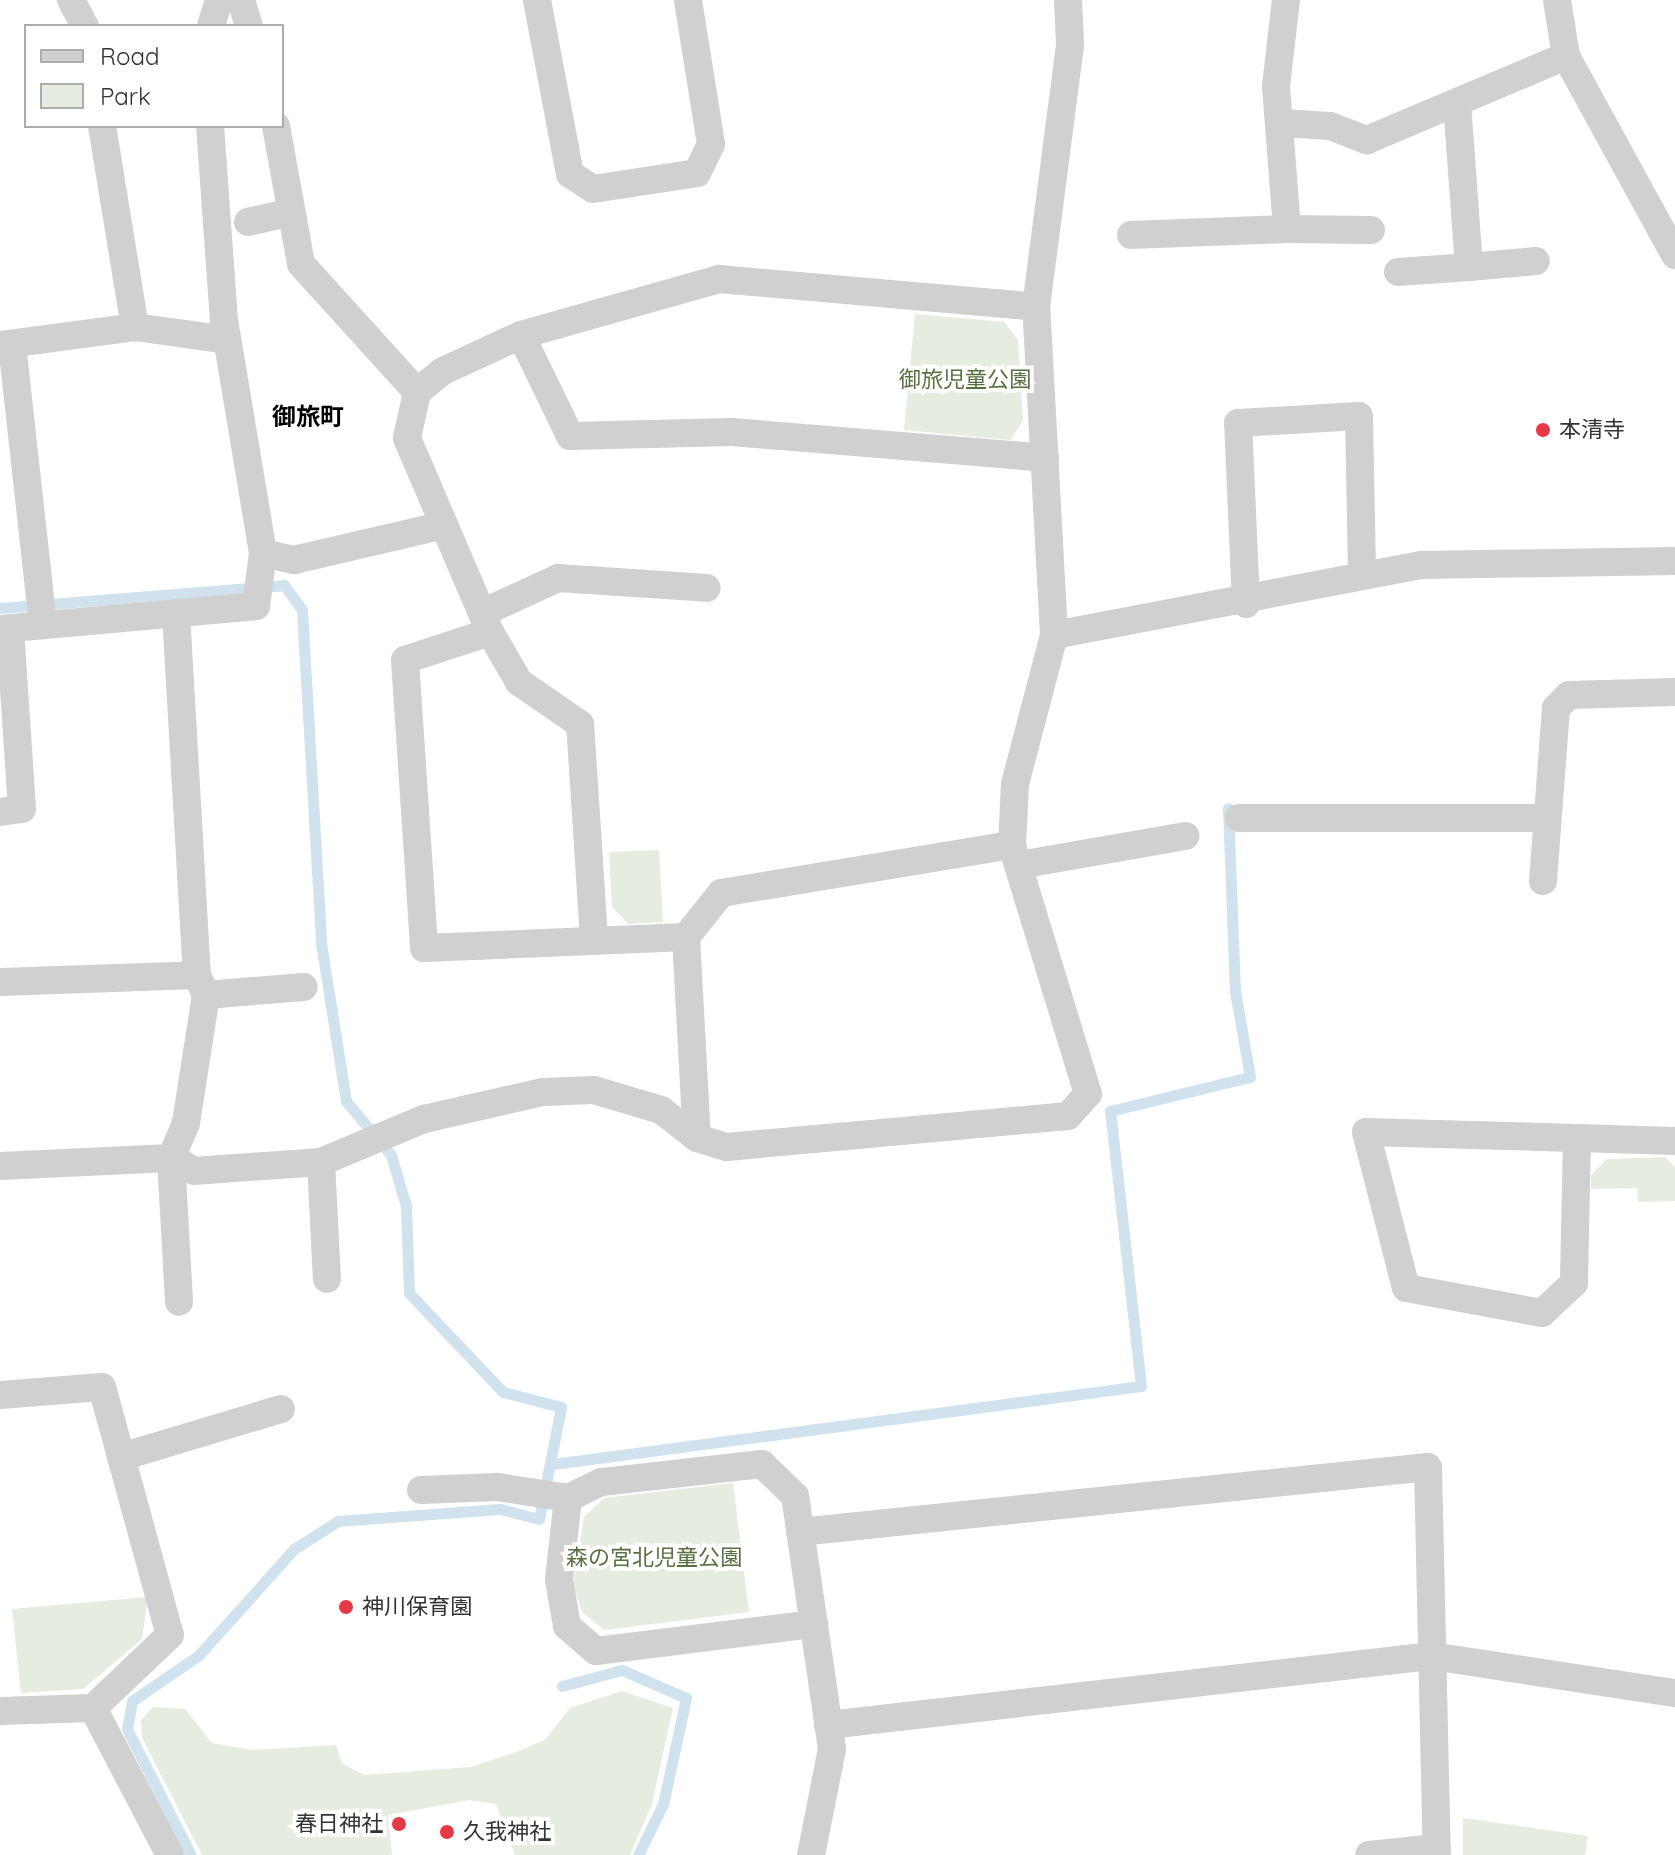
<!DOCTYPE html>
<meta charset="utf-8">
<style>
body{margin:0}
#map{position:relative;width:1675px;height:1855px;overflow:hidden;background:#fff;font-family:Quicksand,"Noto Sans JP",sans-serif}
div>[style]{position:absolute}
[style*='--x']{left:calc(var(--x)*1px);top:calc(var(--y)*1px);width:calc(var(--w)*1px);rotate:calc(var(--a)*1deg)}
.green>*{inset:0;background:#e6ecdf}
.stream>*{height:11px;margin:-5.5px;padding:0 5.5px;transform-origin:5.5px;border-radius:5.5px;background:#cfe2ee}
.minor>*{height:28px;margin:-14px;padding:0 14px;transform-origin:14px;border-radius:14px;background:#d0d0d0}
.dots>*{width:22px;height:22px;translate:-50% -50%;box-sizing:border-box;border:4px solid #fff;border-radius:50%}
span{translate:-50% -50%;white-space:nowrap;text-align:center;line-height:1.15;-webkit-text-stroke:8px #fff;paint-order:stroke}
.park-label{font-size:22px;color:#56703f}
.poi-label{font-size:22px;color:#333}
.left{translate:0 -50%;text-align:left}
.right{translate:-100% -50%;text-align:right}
.neighbourhood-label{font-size:24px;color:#000;font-weight:700}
.legend{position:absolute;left:24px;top:24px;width:260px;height:104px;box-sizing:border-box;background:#fff;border:2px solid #adadad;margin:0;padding:10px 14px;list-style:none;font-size:24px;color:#333}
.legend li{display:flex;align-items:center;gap:16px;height:40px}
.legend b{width:40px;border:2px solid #adadad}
</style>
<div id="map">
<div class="green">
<div style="clip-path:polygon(915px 314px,1004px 322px,1018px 340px,1023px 421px,1010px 440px,904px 430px)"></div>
<div style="clip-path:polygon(659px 850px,663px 922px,628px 924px,612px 907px,609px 852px)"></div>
<div style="clip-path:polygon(1665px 1157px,1675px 1167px,1675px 1201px,1638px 1202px,1637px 1188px,1591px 1189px,1591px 1175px,1607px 1159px)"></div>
<div style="clip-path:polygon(733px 1483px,749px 1612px,604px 1630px,582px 1612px,573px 1584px,584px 1517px,604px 1498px)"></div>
<div style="clip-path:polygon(148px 1597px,142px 1639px,83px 1689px,21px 1693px,12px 1609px)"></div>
<div style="clip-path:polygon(622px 1691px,673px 1708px,652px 1804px,630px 1855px,515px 1855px,496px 1804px,469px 1800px,388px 1815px,392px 1855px,202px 1855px,142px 1738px,141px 1720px,153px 1707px,185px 1709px,212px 1743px,252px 1750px,336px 1745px,342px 1763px,364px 1775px,471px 1767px,516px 1752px,545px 1740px,570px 1708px)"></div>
<div style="clip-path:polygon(1463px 1818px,1588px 1836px,1585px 1855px,1463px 1855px)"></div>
</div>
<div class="stream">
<div style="--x:0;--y:608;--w:285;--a:-4.6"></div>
<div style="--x:284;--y:585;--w:31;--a:54"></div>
<div style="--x:302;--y:610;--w:334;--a:86.7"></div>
<div style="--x:321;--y:943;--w:160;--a:81"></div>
<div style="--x:346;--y:1101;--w:70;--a:50.2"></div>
<div style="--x:391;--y:1155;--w:53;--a:73.6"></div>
<div style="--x:406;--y:1206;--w:87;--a:88"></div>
<div style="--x:409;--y:1293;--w:137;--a:46.5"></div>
<div style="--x:503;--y:1392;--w:60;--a:14.5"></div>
<div style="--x:561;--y:1407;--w:114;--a:101.1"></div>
<div style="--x:539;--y:1519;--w:40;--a:-165.6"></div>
<div style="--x:500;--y:1509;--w:162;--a:175.8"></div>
<div style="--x:338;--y:1521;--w:52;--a:147.5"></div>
<div style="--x:294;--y:1549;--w:142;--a:131.9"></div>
<div style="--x:199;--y:1655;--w:81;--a:145.5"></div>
<div style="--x:132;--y:1701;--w:28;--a:100"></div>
<div style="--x:127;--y:1729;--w:141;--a:63.1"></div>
<div style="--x:553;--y:1464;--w:593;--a:-7.56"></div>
<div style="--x:1141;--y:1386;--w:277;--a:-96.4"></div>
<div style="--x:1110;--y:1111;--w:144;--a:-13.7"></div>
<div style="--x:1250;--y:1077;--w:87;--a:-99.9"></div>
<div style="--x:1235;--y:991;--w:183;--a:-92.2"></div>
<div style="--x:562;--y:1686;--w:62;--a:-14.9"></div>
<div style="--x:622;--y:1670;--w:70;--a:23.6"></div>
<div style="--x:686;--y:1698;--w:108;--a:102.2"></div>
<div style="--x:663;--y:1804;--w:57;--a:116.1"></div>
</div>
<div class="minor">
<div style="--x:71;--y:0;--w:30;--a:62"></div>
<div style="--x:241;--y:0;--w:27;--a:73"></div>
<div style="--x:537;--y:0;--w:177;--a:79.3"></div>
<div style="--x:570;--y:174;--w:27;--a:33"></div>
<div style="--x:593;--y:189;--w:105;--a:-8.7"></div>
<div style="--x:697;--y:173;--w:32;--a:-64"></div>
<div style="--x:711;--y:144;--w:146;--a:-99.1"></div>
<div style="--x:1557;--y:0;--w:57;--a:80.9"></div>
<div style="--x:1566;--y:56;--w:227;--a:61.3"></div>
<div style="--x:211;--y:26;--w:27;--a:-73"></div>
<div style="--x:1457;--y:103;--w:164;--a:85.8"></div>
<div style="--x:1469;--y:267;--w:67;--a:-5.1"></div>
<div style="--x:1282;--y:123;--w:48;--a:3.6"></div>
<div style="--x:1330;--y:126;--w:40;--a:21"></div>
<div style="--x:1367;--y:140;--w:216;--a:-22.9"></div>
<div style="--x:102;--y:126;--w:204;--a:80.7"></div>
<div style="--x:276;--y:126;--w:140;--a:79.7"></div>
<div style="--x:301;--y:264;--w:173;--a:47.8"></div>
<div style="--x:248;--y:222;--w:41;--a:-12.7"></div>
<div style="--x:1287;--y:229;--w:84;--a:0.7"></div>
<div style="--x:1131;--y:235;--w:156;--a:-2.2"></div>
<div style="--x:1287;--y:229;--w:143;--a:-94.4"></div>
<div style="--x:1276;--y:86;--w:87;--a:-83.4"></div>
<div style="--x:1398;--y:272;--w:71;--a:-4"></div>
<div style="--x:521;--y:335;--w:112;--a:64.1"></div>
<div style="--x:570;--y:436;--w:162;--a:-1.4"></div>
<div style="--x:732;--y:432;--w:314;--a:4.7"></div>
<div style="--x:12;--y:344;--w:283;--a:83.7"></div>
<div style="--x:0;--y:345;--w:136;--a:-7.6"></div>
<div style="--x:135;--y:327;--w:93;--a:8"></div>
<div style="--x:263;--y:553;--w:32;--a:13"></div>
<div style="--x:294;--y:560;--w:154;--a:-13.1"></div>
<div style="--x:1246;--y:604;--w:181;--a:-92.5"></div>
<div style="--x:1238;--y:423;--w:121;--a:-3.3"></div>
<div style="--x:1359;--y:416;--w:156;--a:88.9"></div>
<div style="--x:176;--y:613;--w:363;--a:86.7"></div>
<div style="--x:197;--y:975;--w:22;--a:66"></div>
<div style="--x:206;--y:995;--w:130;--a:98.9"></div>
<div style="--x:186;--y:1123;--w:38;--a:113"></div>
<div style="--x:171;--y:1158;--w:144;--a:86.8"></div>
<div style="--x:482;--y:613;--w:84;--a:-24.7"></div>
<div style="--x:558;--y:578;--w:149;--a:3.8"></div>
<div style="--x:0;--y:629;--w:257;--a:-5.1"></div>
<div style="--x:256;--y:606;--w:53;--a:-82.5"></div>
<div style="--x:263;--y:553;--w:235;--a:-99.5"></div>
<div style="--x:224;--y:321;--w:196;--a:-94.1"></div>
<div style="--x:490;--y:632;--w:89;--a:161.8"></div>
<div style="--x:405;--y:660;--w:289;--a:86.2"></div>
<div style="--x:424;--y:948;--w:262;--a:-2.4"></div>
<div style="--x:686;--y:937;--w:56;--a:-51.5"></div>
<div style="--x:721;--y:893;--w:295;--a:-9.4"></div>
<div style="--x:1054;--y:635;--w:375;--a:-10.8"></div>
<div style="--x:1422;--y:565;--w:253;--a:-0.9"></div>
<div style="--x:0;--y:812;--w:22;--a:-8"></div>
<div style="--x:22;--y:809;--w:181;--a:-93.8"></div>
<div style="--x:1239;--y:818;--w:307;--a:0"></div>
<div style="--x:1019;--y:865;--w:169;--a:-9.9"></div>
<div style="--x:1543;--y:881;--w:173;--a:-85.7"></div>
<div style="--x:1556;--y:708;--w:18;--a:-45"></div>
<div style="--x:1569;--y:695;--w:106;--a:-1.6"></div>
<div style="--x:686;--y:937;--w:201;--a:86.9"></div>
<div style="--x:594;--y:939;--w:215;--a:-93.7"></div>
<div style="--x:580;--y:724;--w:74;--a:-145.5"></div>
<div style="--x:519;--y:682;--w:58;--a:-120.1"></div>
<div style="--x:490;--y:632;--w:211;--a:-113.2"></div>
<div style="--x:407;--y:438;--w:47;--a:-77.7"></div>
<div style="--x:417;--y:392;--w:33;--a:-39"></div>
<div style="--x:443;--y:371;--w:86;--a:-24.8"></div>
<div style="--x:521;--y:335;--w:206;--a:-15.8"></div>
<div style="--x:719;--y:279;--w:318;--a:5"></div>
<div style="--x:0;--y:982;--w:197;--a:-2"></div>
<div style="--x:206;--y:995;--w:98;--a:-4.7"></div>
<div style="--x:1577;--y:1138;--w:145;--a:91.2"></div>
<div style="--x:1574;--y:1283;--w:44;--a:136.8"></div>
<div style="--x:1542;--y:1313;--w:138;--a:-169.6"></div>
<div style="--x:1406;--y:1288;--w:161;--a:-104.4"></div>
<div style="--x:1366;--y:1132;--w:211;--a:1.6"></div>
<div style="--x:1577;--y:1138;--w:98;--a:1.8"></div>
<div style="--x:321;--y:1162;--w:117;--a:87.1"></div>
<div style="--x:0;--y:1166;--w:171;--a:-2.7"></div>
<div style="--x:171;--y:1158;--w:26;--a:29"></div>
<div style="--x:194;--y:1171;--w:127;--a:-4.1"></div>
<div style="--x:321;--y:1162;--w:112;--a:-22.7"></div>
<div style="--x:424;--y:1119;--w:122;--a:-12.8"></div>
<div style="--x:543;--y:1092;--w:51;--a:-2.2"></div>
<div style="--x:594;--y:1090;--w:70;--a:16.6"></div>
<div style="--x:661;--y:1110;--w:46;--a:37.9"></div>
<div style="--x:697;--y:1138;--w:31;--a:17"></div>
<div style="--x:727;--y:1147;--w:342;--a:-5.2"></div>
<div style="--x:1068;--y:1116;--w:30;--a:-48"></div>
<div style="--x:1088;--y:1094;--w:260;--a:-107"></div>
<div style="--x:1012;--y:845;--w:61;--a:-87.2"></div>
<div style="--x:1015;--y:784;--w:154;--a:-75.3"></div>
<div style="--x:1054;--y:635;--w:328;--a:-93.1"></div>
<div style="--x:1036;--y:307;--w:264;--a:-82.6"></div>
<div style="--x:1070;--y:45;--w:45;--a:-92.5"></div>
<div style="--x:0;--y:1395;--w:102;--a:-4.5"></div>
<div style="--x:102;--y:1387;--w:257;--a:74.7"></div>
<div style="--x:170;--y:1635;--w:106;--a:136.5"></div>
<div style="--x:93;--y:1708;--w:93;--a:178.2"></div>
<div style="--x:121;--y:1457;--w:167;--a:-16.7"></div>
<div style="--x:421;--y:1490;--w:76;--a:-2.3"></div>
<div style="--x:497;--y:1487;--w:72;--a:8.8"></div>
<div style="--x:800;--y:1532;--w:631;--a:-5.91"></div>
<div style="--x:1428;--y:1467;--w:388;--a:88.7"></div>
<div style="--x:93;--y:1708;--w:166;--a:62.4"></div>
<div style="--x:828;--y:1725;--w:608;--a:-6.52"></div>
<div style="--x:1432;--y:1656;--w:246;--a:8.7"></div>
<div style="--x:811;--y:1855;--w:108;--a:-78.8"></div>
<div style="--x:832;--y:1749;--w:256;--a:-98.3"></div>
<div style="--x:795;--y:1496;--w:46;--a:-135.9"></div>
<div style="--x:762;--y:1464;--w:162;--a:173.6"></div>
<div style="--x:601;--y:1482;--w:37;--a:154"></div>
<div style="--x:568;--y:1498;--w:82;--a:96.3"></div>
<div style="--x:559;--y:1580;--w:47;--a:80.1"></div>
<div style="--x:567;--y:1626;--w:38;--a:41"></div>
<div style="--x:596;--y:1651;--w:220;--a:-7.1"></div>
<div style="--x:1369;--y:1855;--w:68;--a:-5.9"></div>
</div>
<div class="dots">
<div style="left:1543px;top:430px;background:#e63946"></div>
<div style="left:346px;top:1607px;background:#e63946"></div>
<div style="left:399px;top:1824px;background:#e63946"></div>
<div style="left:447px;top:1832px;background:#e63946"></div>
</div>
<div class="park-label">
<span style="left:965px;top:380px">御旅児童公園</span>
<span style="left:654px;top:1558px">森の宮北児童公園</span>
</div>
<div class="poi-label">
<span class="left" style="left:1559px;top:430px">本清寺</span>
<span class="left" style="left:362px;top:1607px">神川保育園</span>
<span class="right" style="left:383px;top:1824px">春日神社</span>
<span class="left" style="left:463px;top:1832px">久我神社</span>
</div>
<div class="neighbourhood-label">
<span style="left:308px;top:417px">御旅町</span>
</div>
<ul class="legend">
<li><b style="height:10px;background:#d0d0d0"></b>Road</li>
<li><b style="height:22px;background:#e6ecdf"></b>Park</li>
</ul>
</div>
